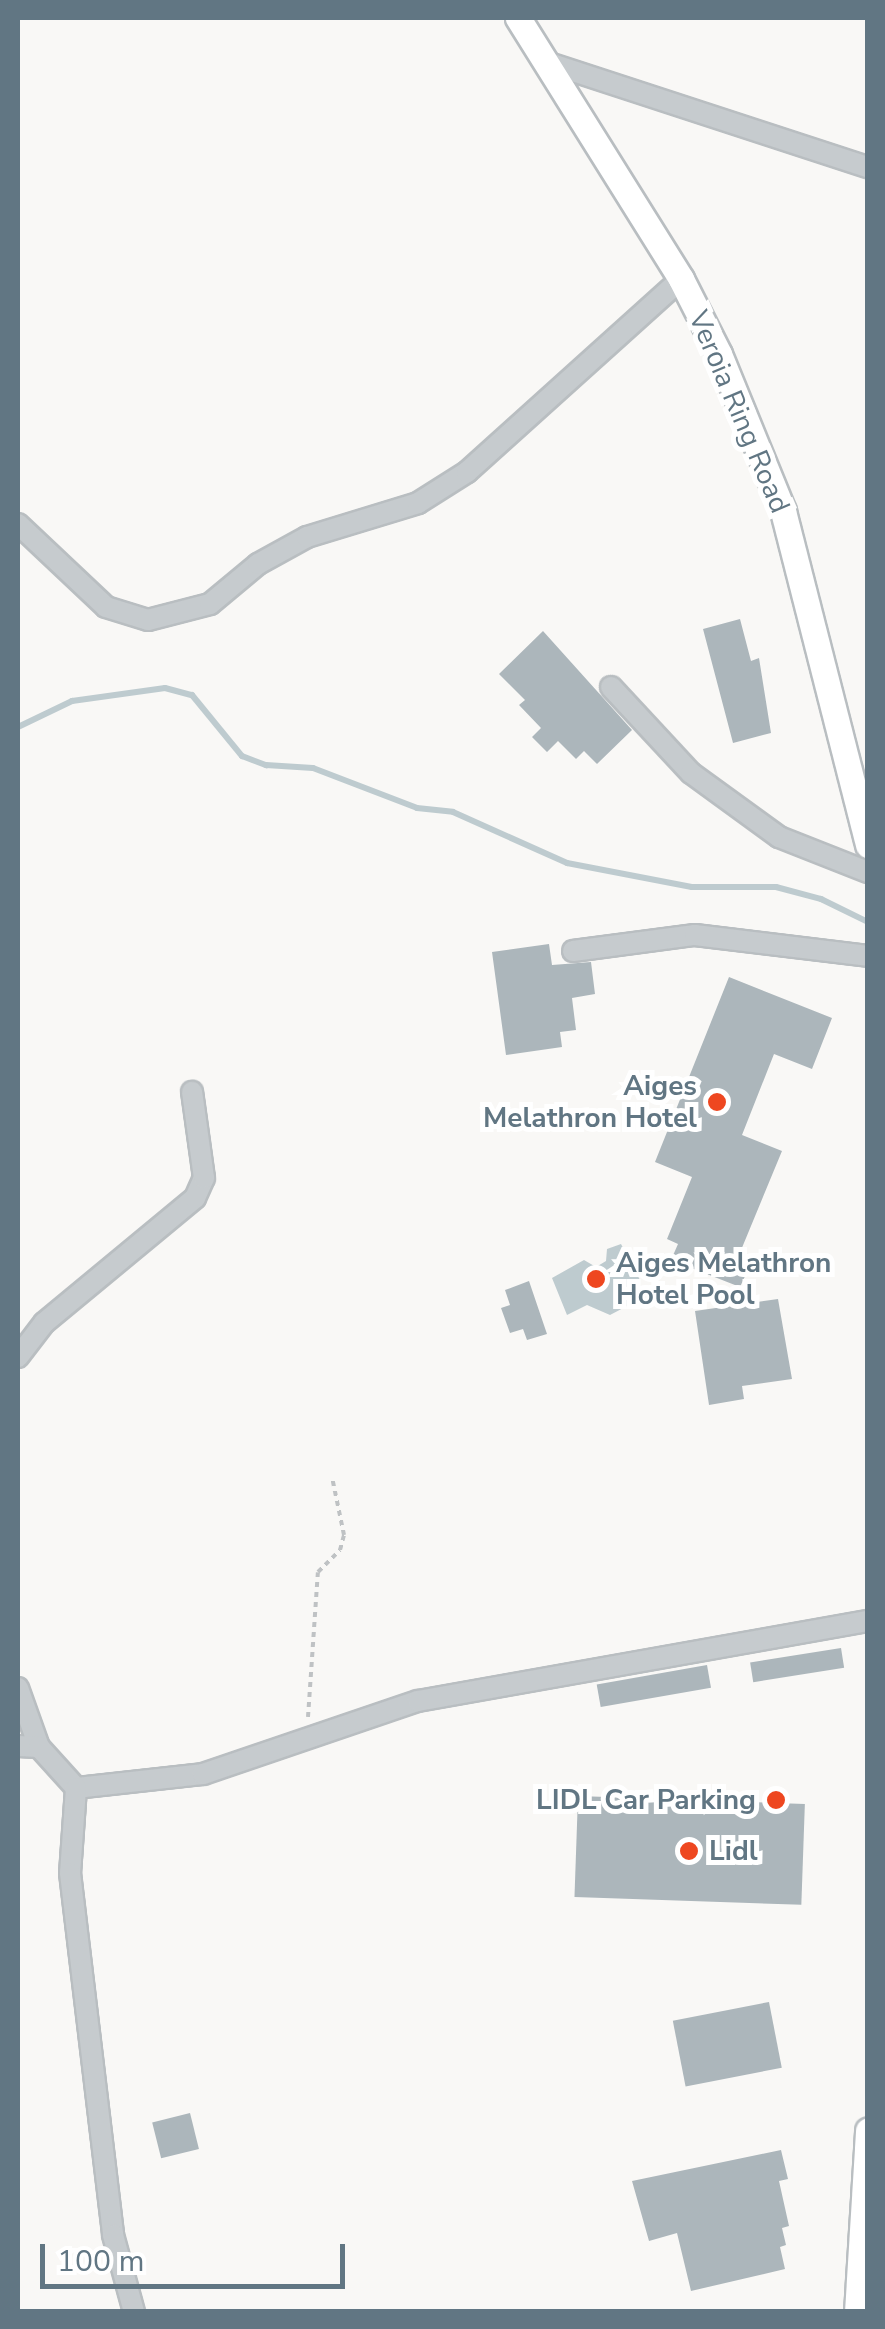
<!DOCTYPE html>
<meta charset="utf-8">
<style>
body{margin:0}
#map{position:relative;width:885px;height:2329px;overflow:hidden;background:#f9f8f6;font-family:"Nunito Sans",sans-serif}
div>[style]{position:absolute}
[style*='--x']{left:calc(var(--x)*1px);top:calc(var(--y)*1px);width:calc(var(--w)*1px);rotate:calc(var(--a)*1deg)}
.water>*{inset:0;background:#becbcf}
.stream>*{height:6px;margin:-3px;padding:0 3px;transform-origin:3px;border-radius:3px;background:#becbcf}
.building>*{inset:0;background:#acb6bb;transform-origin:0 0}
.path>*{height:4px;margin-top:-2px;transform-origin:0;background:repeating-linear-gradient(90deg,#bfc2c4 0 5px,transparent 0 10px)}
.roads{filter:drop-shadow(2px 0 #b9bec1) drop-shadow(-2px 0 #b9bec1) drop-shadow(0 2px #b9bec1) drop-shadow(0 -2px #b9bec1)}
.minor>*{height:20px;margin:-10px;padding:0 10px;transform-origin:10px;border-radius:10px;background:#c6cbce}
.major>*{height:25px;margin:-12.5px;padding:0 12.5px;transform-origin:12.5px;border-radius:12.5px;background:#fff}
.dots>*{width:28px;height:28px;translate:-50% -50%;box-sizing:border-box;border:5px solid #fff;border-radius:50%}
span{translate:-50% -50%;white-space:nowrap;text-align:center;line-height:1.15;-webkit-text-stroke:10px #fff;paint-order:stroke}
.street-label{font-size:28px;color:#617683}
.poi-label{font-size:28px;color:#617683;font-weight:700}
.right{translate:-100% -50%;text-align:right}
.left{translate:0 -50%;text-align:left}
.frame{position:absolute;inset:0;border:20px solid #617683;pointer-events:none}
.scale{position:absolute;left:40px;top:2244px;width:305px;height:45px;box-sizing:border-box;border:5px solid #617683;border-top:0;padding-left:12px;font-size:30px;line-height:35px;white-space:nowrap;color:#617683;-webkit-text-stroke:8px #fff;paint-order:stroke}
</style>
<div id="map">
<div class="water">
<div style="clip-path:polygon(621px 1244px,640px 1280px,631px 1304px,610px 1315px,587px 1305px,567px 1315px,552px 1278px,584px 1260px,596px 1267px,606px 1261px,607px 1249px)"></div>
</div>
<div class="stream">
<div style="--x:18;--y:727;--w:60;--a:-25.7"></div>
<div style="--x:72;--y:701;--w:94;--a:-8"></div>
<div style="--x:165;--y:688;--w:28;--a:15"></div>
<div style="--x:192;--y:695;--w:79;--a:50.7"></div>
<div style="--x:242;--y:756;--w:26;--a:21"></div>
<div style="--x:266;--y:765;--w:47;--a:3.7"></div>
<div style="--x:313;--y:768;--w:111;--a:21"></div>
<div style="--x:417;--y:808;--w:36;--a:6"></div>
<div style="--x:453;--y:812;--w:125;--a:24.1"></div>
<div style="--x:567;--y:863;--w:127;--a:10.9"></div>
<div style="--x:692;--y:887;--w:84;--a:0"></div>
<div style="--x:776;--y:887;--w:47;--a:14.9"></div>
<div style="--x:821;--y:899;--w:52;--a:26.1"></div>
</div>
<div class="building">
<div style="clip-path:polygon(740px 619px,751px 661px,759px 658px,771px 733px,733px 743px,703px 629px)"></div>
<div style="clip-path:polygon(543px 631px,632px 730px,597px 764px,584px 751px,576px 759px,558px 741px,547px 752px,532px 737px,541px 728px,519px 705px,525px 700px,499px 674px)"></div>
<div style="clip-path:polygon(549px 944px,552px 965px,591px 962px,595px 994px,572px 998px,576px 1030px,560px 1032px,562px 1047px,506px 1055px,492px 952px)"></div>
<div style="clip-path:polygon(729px 977px,832px 1018px,812px 1069px,774px 1054px,742px 1135px,782px 1151px,739px 1255px,753px 1259px,740px 1287px,671px 1260px,678px 1244px,667px 1239px,692px 1177px,655px 1162px)"></div>
<div style="clip-path:polygon(529px 1281px,547px 1334px,527px 1340px,523px 1329px,510px 1333px,501px 1308px,510px 1305px,505px 1290px)"></div>
<div style="clip-path:polygon(778px 1299px,792px 1379px,742px 1386px,744px 1399px,709px 1405px,695px 1311px)"></div>
<div style="left:841px;top:1648px;width:20px;height:92px;rotate:81deg"></div>
<div style="left:707px;top:1665px;width:23px;height:112px;rotate:80deg"></div>
<div style="left:578px;top:1796px;width:227px;height:101px;rotate:2deg"></div>
<div style="left:769px;top:2002px;width:67px;height:98px;rotate:79deg"></div>
<div style="left:190px;top:2113px;width:37px;height:39px;rotate:76deg"></div>
<div style="clip-path:polygon(781px 2150px,788px 2179px,779px 2181px,789px 2226px,782px 2228px,786px 2245px,780px 2247px,785px 2269px,691px 2291px,677px 2233px,649px 2241px,632px 2181px)"></div>
</div>
<div class="path">
<div style="--x:308;--y:1717;--w:145;--a:-86.1"></div>
<div style="--x:318;--y:1572;--w:31;--a:-45"></div>
<div style="--x:340;--y:1550;--w:16;--a:-75"></div>
<div style="--x:344;--y:1535;--w:59;--a:-101.7"></div>
</div>
<div class="roads">
<div class="minor">
<div style="--x:549;--y:63;--w:336;--a:18.1"></div>
<div style="--x:18;--y:524;--w:121;--a:43.3"></div>
<div style="--x:106;--y:607;--w:44;--a:17.2"></div>
<div style="--x:148;--y:620;--w:64;--a:-14.5"></div>
<div style="--x:210;--y:604;--w:62;--a:-39.8"></div>
<div style="--x:258;--y:564;--w:56;--a:-28.9"></div>
<div style="--x:307;--y:537;--w:116;--a:-17"></div>
<div style="--x:418;--y:503;--w:58;--a:-32.3"></div>
<div style="--x:467;--y:472;--w:288;--a:-42"></div>
<div style="--x:611;--y:687;--w:117;--a:47.1"></div>
<div style="--x:691;--y:773;--w:109;--a:36"></div>
<div style="--x:779;--y:837;--w:96;--a:21.5"></div>
<div style="--x:573;--y:951;--w:123;--a:-7.5"></div>
<div style="--x:695;--y:935;--w:174;--a:6.9"></div>
<div style="--x:18;--y:1357;--w:43;--a:-52.6"></div>
<div style="--x:44;--y:1323;--w:196;--a:-39.6"></div>
<div style="--x:195;--y:1198;--w:22;--a:-66"></div>
<div style="--x:204;--y:1178;--w:87;--a:-97.9"></div>
<div style="--x:18;--y:1688;--w:63;--a:70.4"></div>
<div style="--x:18;--y:1746;--w:21;--a:3"></div>
<div style="--x:39;--y:1747;--w:55;--a:47.9"></div>
<div style="--x:76;--y:1788;--w:128;--a:-6.3"></div>
<div style="--x:203;--y:1774;--w:227;--a:-18.8"></div>
<div style="--x:418;--y:1701;--w:457;--a:-10.1"></div>
<div style="--x:76;--y:1788;--w:85;--a:94"></div>
<div style="--x:70;--y:1873;--w:365;--a:83.2"></div>
<div style="--x:113;--y:2235;--w:80;--a:74.7"></div>
</div>
<div class="major">
<div style="--x:518;--y:18;--w:308;--a:58"></div>
<div style="--x:681;--y:279;--w:84;--a:63.1"></div>
<div style="--x:719;--y:354;--w:170;--a:67.8"></div>
<div style="--x:783;--y:511;--w:345;--a:75.7"></div>
<div style="--x:857;--y:2312;--w:182;--a:-86.5"></div>
</div>
</div>
<div class="dots">
<div style="left:717px;top:1102px;background:#ee4720"></div>
<div style="left:596px;top:1279px;background:#ee4720"></div>
<div style="left:776px;top:1800px;background:#ee4720"></div>
<div style="left:689px;top:1851px;background:#ee4720"></div>
</div>
<div class="street-label">
<span style="left:739px;top:412px;rotate:67deg">Verοia Ring Road</span>
</div>
<div class="poi-label">
<span class="right" style="left:697px;top:1102px">Aiges<br>Melathron Hotel</span>
<span class="left" style="left:616px;top:1279px">Aiges Melathron<br>Hotel Pool</span>
<span class="right" style="left:756px;top:1800px">LIDL Car Parking</span>
<span class="left" style="left:709px;top:1851px">Lidl</span>
</div>
<div class="frame"></div>
<div class="scale">100 m</div>
</div>
